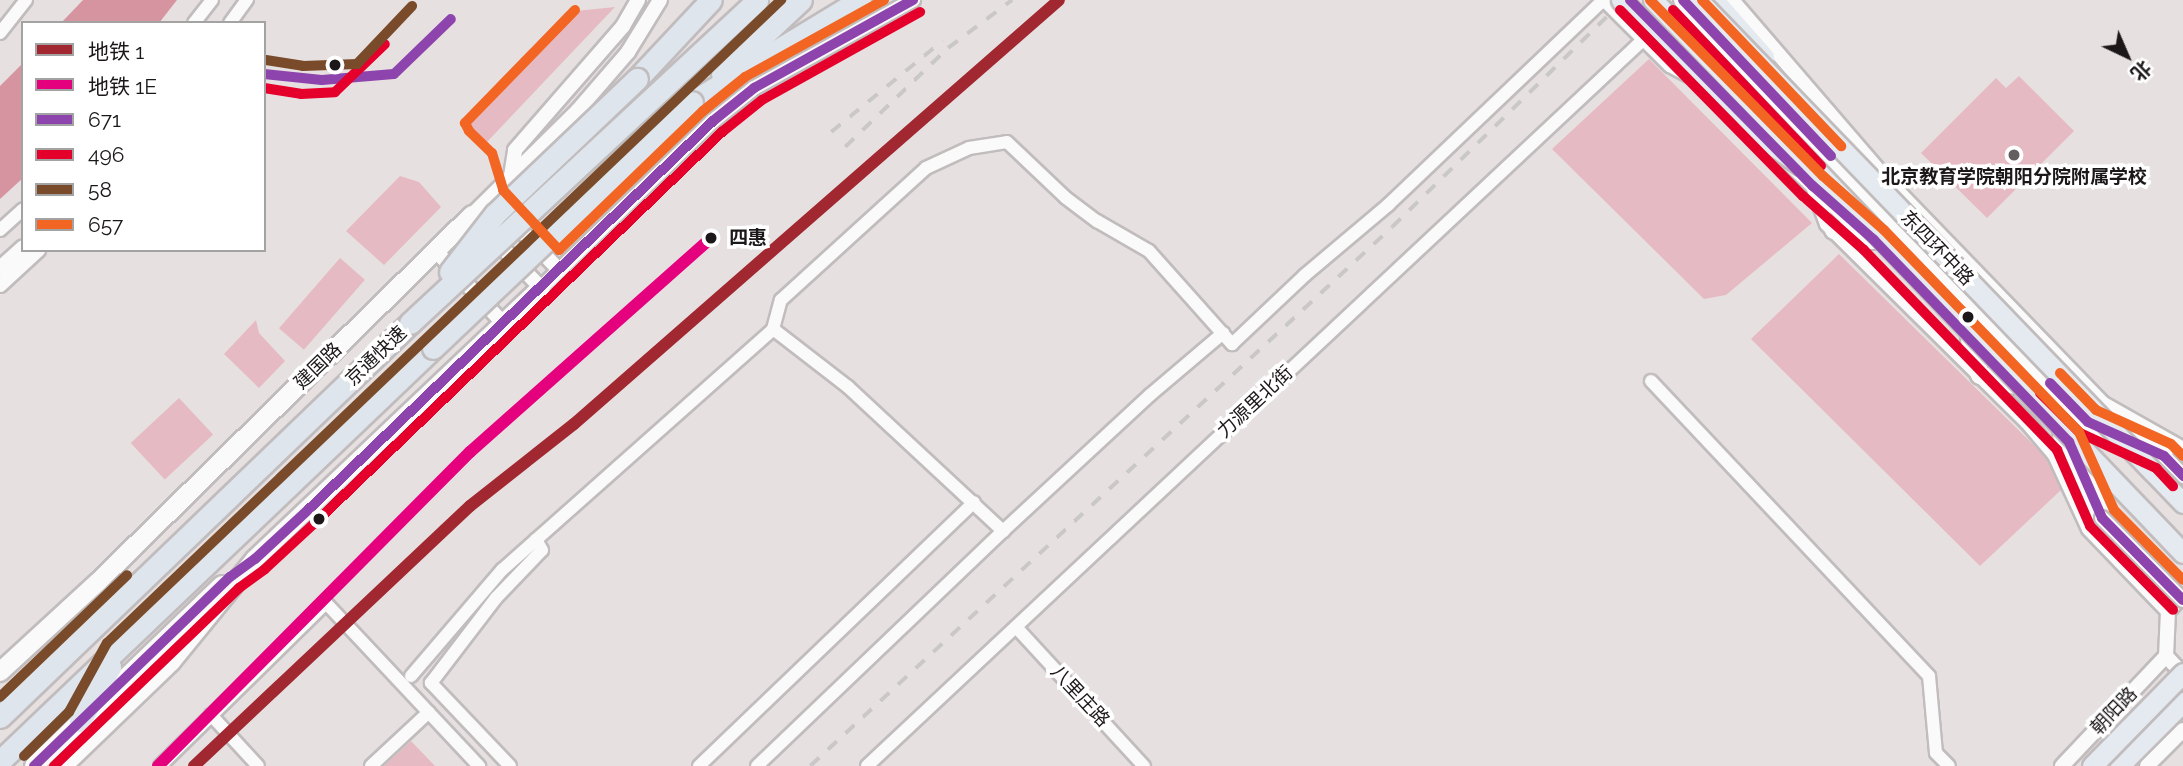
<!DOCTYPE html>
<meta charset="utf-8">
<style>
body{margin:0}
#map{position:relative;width:2183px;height:766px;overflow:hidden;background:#e7e0e1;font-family:Raleway,"Noto Sans SC",sans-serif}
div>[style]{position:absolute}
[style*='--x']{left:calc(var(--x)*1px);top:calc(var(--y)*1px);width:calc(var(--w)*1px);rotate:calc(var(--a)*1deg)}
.green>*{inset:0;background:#e6bac2;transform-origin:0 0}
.water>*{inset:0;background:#d694a1}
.roads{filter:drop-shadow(2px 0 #c1bcbd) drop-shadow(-2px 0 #c1bcbd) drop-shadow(0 2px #c1bcbd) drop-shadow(0 -2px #c1bcbd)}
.minor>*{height:12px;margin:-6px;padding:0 6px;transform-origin:6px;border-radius:6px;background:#fbfafa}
.tertiary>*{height:14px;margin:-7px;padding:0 7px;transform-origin:7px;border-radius:7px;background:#fbfafa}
.secondary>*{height:18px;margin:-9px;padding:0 9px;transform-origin:9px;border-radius:9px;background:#fbfafa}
.trunk>*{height:19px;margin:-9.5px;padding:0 9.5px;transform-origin:9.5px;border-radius:9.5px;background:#e4eaef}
.motorway>*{height:21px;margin:-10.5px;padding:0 10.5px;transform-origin:10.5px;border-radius:10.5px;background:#dee5ec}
.rail>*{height:3.5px;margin-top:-1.75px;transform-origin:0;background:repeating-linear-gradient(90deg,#c9c7c8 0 12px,transparent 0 24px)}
.bridges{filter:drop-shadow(2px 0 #c1bcbd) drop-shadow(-2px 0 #c1bcbd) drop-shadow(0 2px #c1bcbd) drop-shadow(0 -2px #c1bcbd)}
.tertiary-bridge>*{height:14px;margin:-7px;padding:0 7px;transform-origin:7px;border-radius:7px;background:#fbfafa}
.trunk-bridge>*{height:19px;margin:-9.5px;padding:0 9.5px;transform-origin:9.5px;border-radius:9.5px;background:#e4eaef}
.motorway-bridge>*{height:21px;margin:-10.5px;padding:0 10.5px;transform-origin:10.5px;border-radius:10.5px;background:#dee5ec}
.bus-1>*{height:10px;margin:-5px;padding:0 5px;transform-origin:5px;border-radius:5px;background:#8e44ad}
.bus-2>*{height:10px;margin:-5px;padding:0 5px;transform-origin:5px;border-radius:5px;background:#e4002b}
.bus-3>*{height:10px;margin:-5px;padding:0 5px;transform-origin:5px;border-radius:5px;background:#7a4b2a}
.bus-4>*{height:10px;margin:-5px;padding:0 5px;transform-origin:5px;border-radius:5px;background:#f26522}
.metro-1>*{height:12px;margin:-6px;padding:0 6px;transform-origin:6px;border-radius:6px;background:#a12830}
.metro-2>*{height:12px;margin:-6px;padding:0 6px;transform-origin:6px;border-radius:6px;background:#e5007d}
.dots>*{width:19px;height:19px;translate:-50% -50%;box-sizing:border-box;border:4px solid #fff;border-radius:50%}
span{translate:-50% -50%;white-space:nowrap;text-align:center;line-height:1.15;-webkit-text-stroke:7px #fff;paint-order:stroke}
.poi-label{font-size:19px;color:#1c1819;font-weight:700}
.stop-label{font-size:19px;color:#1c1819;font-weight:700}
.left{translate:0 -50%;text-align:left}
.street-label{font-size:19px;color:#1c1819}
.legend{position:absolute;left:21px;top:21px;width:245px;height:231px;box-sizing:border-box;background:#fff;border:2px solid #a4a3a3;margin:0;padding:9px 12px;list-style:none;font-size:21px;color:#1c1819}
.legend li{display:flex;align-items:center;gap:14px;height:35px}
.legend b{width:35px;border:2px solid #a4a3a3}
.north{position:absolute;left:2092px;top:21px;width:70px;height:70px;-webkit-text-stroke:5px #fff;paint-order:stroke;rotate:136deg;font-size:19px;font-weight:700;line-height:28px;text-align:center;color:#1c1819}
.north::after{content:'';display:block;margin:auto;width:24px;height:32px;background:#1c1819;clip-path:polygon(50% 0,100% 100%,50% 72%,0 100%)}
</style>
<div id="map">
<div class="green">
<div style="clip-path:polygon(615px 7px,485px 144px,459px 123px,566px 12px)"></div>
<div style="clip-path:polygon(1649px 59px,1812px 223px,1726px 295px,1704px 299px,1552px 149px)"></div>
<div style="clip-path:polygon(2019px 76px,2074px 131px,1987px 218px,1921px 153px,1996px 78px,2006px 88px)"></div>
<div style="clip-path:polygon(400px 176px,419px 182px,441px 207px,384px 265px,346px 231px)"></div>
<div style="clip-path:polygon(1839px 254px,2049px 460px,2061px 490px,1980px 566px,1751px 339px)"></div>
<div style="left:340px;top:258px;width:33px;height:93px;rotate:41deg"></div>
<div style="clip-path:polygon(256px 320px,259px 333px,285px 361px,259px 388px,224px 354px)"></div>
<div style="left:179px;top:398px;width:50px;height:66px;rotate:47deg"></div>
<div style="clip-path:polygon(411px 741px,435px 766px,384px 766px)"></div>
</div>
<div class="water">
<div style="clip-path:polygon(83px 0,177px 0,159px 23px,61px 23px)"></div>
<div style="clip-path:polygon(23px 63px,23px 178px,0 199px,0 86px)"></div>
</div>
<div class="roads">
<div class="minor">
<div style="--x:194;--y:23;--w:29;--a:-52"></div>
<div style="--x:230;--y:23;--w:29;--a:-54"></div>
<div style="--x:0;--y:33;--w:42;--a:-51.8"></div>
<div style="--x:0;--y:230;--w:31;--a:-42"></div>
<div style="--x:773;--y:329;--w:95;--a:37.7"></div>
<div style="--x:848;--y:387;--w:212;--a:42.9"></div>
<div style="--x:1651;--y:381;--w:405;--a:46.7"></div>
<div style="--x:1929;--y:676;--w:77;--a:84.8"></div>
<div style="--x:1936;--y:753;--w:18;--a:45"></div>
<div style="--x:1016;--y:627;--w:189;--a:47.4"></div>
<div style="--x:411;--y:676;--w:140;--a:-49.4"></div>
<div style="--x:502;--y:570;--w:363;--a:-41.6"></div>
<div style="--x:773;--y:329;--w:30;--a:-75"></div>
<div style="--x:781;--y:300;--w:196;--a:-42.3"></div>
<div style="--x:926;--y:168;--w:47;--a:-24.9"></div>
<div style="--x:969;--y:148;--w:38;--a:-9"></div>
<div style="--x:1007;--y:142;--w:81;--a:43.5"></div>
<div style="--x:1066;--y:198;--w:39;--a:37"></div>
<div style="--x:1097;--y:221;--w:60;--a:30"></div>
<div style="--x:1149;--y:251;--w:125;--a:48.3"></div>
<div style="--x:1232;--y:344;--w:100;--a:-43.4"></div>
<div style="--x:1305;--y:275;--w:109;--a:-40.1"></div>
<div style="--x:1388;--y:205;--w:297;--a:-43.6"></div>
<div style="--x:211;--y:715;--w:69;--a:47.3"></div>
<div style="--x:160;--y:766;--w:233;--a:-44.5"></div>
<div style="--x:326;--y:603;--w:224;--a:46.8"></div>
<div style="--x:371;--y:766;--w:79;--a:-43"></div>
<div style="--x:510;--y:766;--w:115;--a:-133.6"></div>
<div style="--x:431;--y:683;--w:107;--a:-52.6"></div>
<div style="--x:496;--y:598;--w:66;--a:-46.2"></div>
<div style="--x:542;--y:550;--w:12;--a:-121"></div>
<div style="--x:699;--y:766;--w:381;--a:-43.8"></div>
<div style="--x:757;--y:766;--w:340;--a:-43.7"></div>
<div style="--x:1003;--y:531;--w:200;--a:-42.8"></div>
<div style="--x:1150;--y:395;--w:96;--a:-40.3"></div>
<div style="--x:867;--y:766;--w:1064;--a:-43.1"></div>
</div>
<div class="tertiary">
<div style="--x:1605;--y:0;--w:92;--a:45"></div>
<div style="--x:1670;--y:65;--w:21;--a:28"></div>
<div style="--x:1732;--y:0;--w:235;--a:49.3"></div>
<div style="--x:1885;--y:178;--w:313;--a:46"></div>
<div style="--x:2102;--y:403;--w:93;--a:29.6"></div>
<div style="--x:511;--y:176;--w:26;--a:-81"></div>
<div style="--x:515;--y:150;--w:164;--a:-48.9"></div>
<div style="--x:623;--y:26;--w:30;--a:-60"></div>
<div style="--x:1813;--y:186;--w:40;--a:69.8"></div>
<div style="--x:1827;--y:224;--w:281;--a:44.7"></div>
<div style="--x:2027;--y:422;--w:43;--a:49.7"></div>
<div style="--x:2055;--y:455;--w:81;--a:65.3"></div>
<div style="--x:2089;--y:529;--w:114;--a:46.1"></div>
<div style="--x:510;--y:219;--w:71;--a:46.1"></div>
<div style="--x:478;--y:222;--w:9;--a:-131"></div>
<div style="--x:472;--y:215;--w:149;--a:-44.7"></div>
<div style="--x:578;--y:110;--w:77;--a:-49.2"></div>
<div style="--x:628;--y:52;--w:61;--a:-58.4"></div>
<div style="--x:492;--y:237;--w:71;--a:46.1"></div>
<div style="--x:541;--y:288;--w:240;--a:-44.2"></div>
<div style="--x:713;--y:121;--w:53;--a:-38.8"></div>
<div style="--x:754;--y:88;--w:182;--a:-29"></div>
<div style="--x:436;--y:251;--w:98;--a:47.1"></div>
<div style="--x:0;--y:268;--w:31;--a:-42"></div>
<div style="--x:0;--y:285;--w:52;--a:-42.6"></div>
<div style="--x:2164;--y:456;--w:28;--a:46"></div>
<div style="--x:2183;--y:595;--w:22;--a:133"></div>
<div style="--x:2168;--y:611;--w:45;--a:92.5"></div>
<div style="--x:2166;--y:656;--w:25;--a:47"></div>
<div style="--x:2062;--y:766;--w:151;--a:-46.6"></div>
<div style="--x:2147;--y:766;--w:51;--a:-45"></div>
</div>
<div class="secondary">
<div style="--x:1683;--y:0;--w:352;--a:46.6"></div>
<div style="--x:1925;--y:256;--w:233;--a:45.5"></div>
<div style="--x:2088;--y:422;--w:83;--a:24.1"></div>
<div style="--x:1785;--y:157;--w:105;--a:43.5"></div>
<div style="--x:1834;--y:230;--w:39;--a:15"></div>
<div style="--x:1970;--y:340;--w:36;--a:74"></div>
<div style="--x:1980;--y:375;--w:35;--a:16"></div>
<div style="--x:2062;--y:435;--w:10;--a:45"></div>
<div style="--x:2069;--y:442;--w:83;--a:66.5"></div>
<div style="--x:0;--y:672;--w:133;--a:-42.6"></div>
<div style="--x:98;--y:582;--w:524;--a:-44.46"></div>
<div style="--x:34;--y:766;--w:261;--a:-43.9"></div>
<div style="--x:63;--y:766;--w:150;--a:-43.9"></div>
<div style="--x:171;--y:662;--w:133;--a:-50.8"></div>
<div style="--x:255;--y:559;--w:394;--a:-43.5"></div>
</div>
<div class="trunk">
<div style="--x:1714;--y:0;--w:76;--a:48.7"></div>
<div style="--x:2119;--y:766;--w:91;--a:-45"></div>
</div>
<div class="motorway">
<div style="--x:722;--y:74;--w:108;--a:-43.1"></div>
<div style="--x:637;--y:79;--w:108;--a:-46.9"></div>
<div style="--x:692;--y:102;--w:197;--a:-31.3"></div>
<div style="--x:0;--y:717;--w:569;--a:-43.86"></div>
<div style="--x:80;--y:721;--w:62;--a:-60.9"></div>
<div style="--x:0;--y:761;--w:598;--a:-43.65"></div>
</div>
</div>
<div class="rail">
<div style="--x:831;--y:132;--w:144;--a:-39.3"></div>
<div style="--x:845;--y:147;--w:143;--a:-43.9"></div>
<div style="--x:948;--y:48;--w:80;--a:-36.9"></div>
<div style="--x:810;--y:766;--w:793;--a:-42.8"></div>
<div style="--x:1392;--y:227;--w:325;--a:-44.4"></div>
</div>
<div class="bridges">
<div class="tertiary-bridge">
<div style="--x:2102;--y:518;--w:115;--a:45.4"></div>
</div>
<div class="trunk-bridge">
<div style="--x:1621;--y:0;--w:180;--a:45.2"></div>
<div style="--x:1748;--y:128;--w:64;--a:35.4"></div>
<div style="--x:1653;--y:0;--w:766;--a:46.22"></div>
<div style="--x:1698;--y:0;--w:699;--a:46.04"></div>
<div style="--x:2092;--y:766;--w:130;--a:-45.6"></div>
</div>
<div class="motorway-bridge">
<div style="--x:450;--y:272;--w:73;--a:-52.2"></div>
<div style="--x:495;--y:214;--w:196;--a:-43.6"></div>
<div style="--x:410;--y:323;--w:474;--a:-42.9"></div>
<div style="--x:433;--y:348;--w:357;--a:-43.5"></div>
</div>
</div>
<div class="bus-1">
<div style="--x:1630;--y:0;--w:261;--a:45.5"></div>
<div style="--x:1813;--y:186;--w:81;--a:41.5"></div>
<div style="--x:1874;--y:240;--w:281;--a:46"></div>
<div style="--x:2069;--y:442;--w:83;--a:66.5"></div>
<div style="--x:2102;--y:518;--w:115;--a:45.4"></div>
<div style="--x:1683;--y:0;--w:215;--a:46.5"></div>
<div style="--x:264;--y:74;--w:58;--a:5.9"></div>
<div style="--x:322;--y:80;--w:72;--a:-4.8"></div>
<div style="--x:394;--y:74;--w:79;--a:-44"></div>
<div style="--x:2050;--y:383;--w:54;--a:45.7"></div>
<div style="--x:2088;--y:422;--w:83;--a:24.1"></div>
<div style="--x:2164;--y:456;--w:28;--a:46"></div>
<div style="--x:34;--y:766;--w:272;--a:-44"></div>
<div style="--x:230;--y:577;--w:31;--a:-36"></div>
<div style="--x:255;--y:559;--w:74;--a:-42.8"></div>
<div style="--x:309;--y:509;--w:560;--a:-43.84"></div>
<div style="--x:713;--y:121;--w:53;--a:-38.8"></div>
<div style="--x:754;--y:88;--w:182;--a:-29"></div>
</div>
<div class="bus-2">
<div style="--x:1620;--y:10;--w:261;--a:45.5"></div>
<div style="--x:1803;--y:196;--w:81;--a:41.5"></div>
<div style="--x:1864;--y:250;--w:278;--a:46"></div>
<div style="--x:2057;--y:450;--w:83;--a:66.5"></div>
<div style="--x:2090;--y:526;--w:118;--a:45.3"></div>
<div style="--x:1673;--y:10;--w:215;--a:46.5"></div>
<div style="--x:264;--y:88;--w:37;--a:9"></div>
<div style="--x:301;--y:94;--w:34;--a:-3"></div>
<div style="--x:335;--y:92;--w:69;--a:-43.8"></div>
<div style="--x:2040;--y:393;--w:57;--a:45"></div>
<div style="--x:2080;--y:433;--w:84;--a:24.7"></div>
<div style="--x:2156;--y:468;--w:25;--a:47"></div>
<div style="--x:54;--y:766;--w:257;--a:-43.9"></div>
<div style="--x:239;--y:588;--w:32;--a:-36"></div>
<div style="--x:265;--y:569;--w:74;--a:-42.8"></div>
<div style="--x:319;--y:519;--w:559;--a:-43.84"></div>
<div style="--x:722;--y:132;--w:51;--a:-38.7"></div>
<div style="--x:762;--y:100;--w:181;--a:-29.1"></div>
</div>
<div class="bus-3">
<div style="--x:266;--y:60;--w:37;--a:9"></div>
<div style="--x:303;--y:66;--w:54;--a:-2.1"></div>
<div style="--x:357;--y:64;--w:80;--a:-46.5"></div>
<div style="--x:0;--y:697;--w:176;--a:-43.8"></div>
<div style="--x:24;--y:756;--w:63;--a:-44.4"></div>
<div style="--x:69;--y:712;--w:79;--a:-61.2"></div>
<div style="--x:107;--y:643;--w:932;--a:-43.65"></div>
</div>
<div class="bus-4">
<div style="--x:1650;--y:0;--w:247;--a:45.5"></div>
<div style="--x:1823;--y:176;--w:81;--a:41.5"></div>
<div style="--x:1884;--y:230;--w:281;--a:46"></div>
<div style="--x:2079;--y:432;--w:85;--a:65.8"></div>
<div style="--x:2114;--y:510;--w:98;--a:45.4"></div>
<div style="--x:1702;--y:0;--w:202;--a:46.4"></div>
<div style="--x:575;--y:10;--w:158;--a:134.2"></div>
<div style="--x:465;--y:123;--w:9;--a:63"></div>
<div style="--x:469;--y:131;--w:32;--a:44"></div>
<div style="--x:492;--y:153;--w:39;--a:73"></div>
<div style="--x:503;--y:190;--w:82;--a:47"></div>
<div style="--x:559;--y:250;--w:200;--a:-44"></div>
<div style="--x:703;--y:111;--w:54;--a:-39"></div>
<div style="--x:745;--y:77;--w:159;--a:-29"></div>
<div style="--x:2060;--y:373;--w:52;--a:45.8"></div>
<div style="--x:2096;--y:410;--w:82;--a:24.4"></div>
<div style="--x:2171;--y:444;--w:17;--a:45"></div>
</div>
<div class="metro-1">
<div style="--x:194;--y:766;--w:379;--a:-43.3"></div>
<div style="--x:470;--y:506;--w:132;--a:-38.3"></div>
<div style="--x:574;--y:424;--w:644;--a:-41.16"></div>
</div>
<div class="metro-2">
<div style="--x:158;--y:766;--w:443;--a:-45.2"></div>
<div style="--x:470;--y:452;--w:322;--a:-41.6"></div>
</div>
<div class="dots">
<div style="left:335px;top:65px;background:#1c1819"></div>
<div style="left:2014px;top:155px;background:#635e5f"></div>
<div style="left:711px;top:238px;background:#1c1819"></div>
<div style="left:1968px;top:317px;background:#1c1819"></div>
<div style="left:319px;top:519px;background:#1c1819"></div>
</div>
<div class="poi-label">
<span style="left:2014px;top:177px">北京教育学院朝阳分院附属学校</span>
</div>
<div class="stop-label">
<span class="left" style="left:729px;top:238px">四惠</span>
</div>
<div class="street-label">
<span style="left:1937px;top:248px;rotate:46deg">东四环中路</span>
<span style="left:376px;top:356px;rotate:-44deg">京通快速</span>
<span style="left:318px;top:366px;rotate:-44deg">建国路</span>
<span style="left:1255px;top:402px;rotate:-43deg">力源里北街</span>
<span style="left:1080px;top:696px;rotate:47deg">八里庄路</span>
<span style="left:2114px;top:711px;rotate:-46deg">朝阳路</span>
</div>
<ul class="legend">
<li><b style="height:9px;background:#a12830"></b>地铁 1</li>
<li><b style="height:9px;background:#e5007d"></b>地铁 1E</li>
<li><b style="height:9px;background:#8e44ad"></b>671</li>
<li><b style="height:9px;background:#e4002b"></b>496</li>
<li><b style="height:9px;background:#7a4b2a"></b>58</li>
<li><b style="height:9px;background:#f26522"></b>657</li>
</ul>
<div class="north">北</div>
</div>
